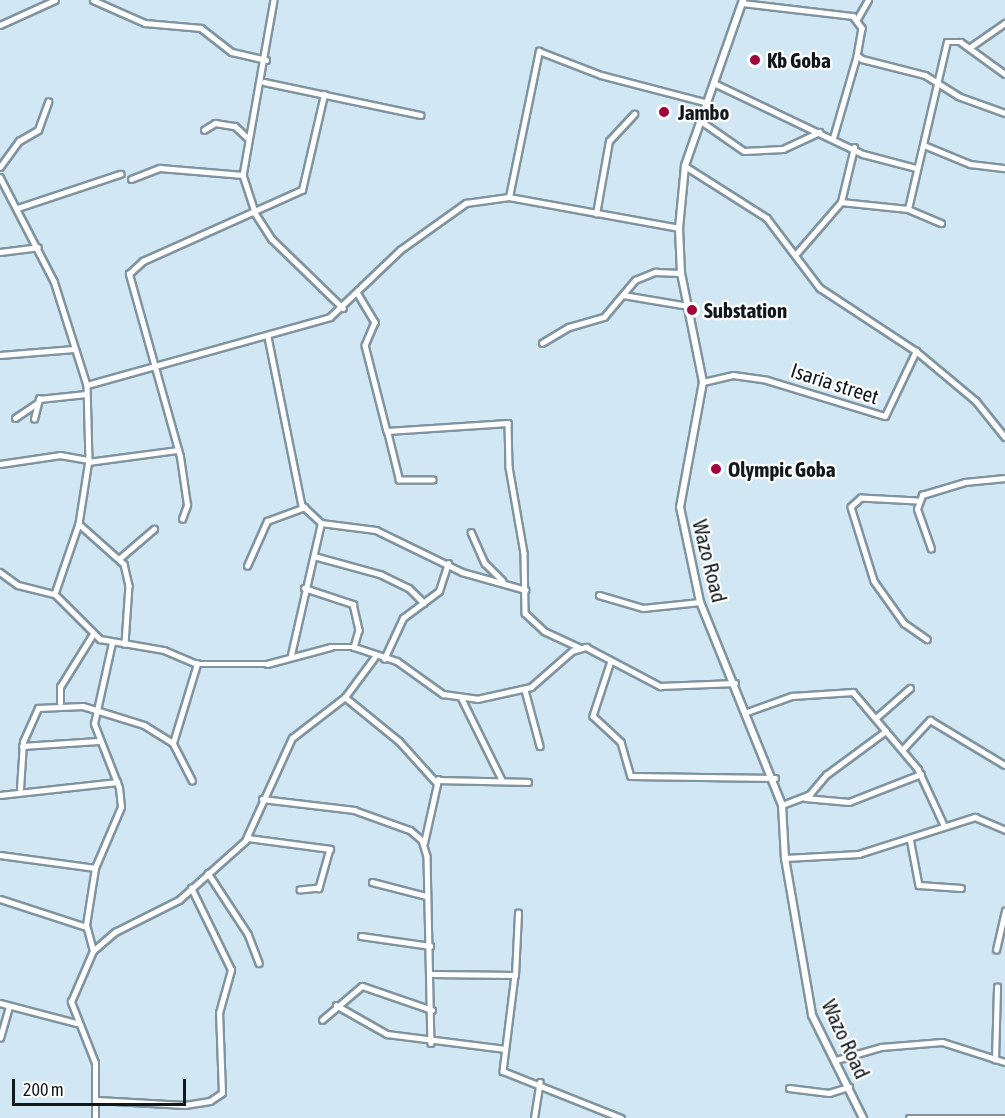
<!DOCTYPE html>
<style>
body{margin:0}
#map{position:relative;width:1005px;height:1118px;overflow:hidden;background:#d1e7f3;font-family:"Asap Condensed",sans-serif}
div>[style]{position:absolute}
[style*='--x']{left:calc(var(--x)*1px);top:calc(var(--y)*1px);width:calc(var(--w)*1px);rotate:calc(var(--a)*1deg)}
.roads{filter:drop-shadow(2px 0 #8094a0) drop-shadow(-2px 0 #8094a0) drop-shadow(0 2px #8094a0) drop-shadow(0 -2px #8094a0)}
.street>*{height:4.5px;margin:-2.25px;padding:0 2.25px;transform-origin:2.25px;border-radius:2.25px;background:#fff}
.secondary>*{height:6px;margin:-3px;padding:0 3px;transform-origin:3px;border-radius:3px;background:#fff}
.dots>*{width:16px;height:16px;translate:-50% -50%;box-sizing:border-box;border:3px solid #fff;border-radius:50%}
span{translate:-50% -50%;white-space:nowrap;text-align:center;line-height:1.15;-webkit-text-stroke:4.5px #fff;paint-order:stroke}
.poi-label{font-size:21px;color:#10181c;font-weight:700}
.left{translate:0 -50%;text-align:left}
.street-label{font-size:21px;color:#10181c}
.scale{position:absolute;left:12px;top:1079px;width:174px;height:27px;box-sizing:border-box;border:3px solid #10181c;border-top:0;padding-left:8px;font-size:18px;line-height:21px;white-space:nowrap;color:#10181c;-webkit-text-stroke:4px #fff;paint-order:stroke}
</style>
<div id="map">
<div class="roads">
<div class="street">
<div style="--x:93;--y:0;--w:57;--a:23.9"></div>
<div style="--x:145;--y:23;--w:56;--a:5.1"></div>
<div style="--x:201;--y:28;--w:39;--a:38"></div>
<div style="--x:232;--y:52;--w:35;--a:13"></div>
<div style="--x:274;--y:0;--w:178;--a:100"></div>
<div style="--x:243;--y:175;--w:40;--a:72"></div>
<div style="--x:255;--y:213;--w:31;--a:57"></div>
<div style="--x:272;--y:239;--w:99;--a:44.2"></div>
<div style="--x:742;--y:3;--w:112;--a:6.7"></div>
<div style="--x:853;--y:16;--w:15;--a:53"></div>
<div style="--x:862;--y:28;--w:27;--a:100"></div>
<div style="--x:857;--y:55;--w:6;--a:39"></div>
<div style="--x:862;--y:59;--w:65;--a:14.3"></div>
<div style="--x:925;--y:75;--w:39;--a:32"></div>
<div style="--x:958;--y:96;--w:50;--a:19.9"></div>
<div style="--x:857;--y:19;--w:22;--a:-60"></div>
<div style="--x:0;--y:25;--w:60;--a:-24.4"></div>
<div style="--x:969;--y:48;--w:44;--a:-34.8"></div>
<div style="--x:264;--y:82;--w:160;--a:11.9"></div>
<div style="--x:714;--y:83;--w:165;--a:25.5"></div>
<div style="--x:863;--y:154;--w:55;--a:14.8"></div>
<div style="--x:701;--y:121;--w:52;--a:34.9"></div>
<div style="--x:744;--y:151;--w:39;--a:-3"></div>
<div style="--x:783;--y:149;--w:40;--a:-25"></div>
<div style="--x:204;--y:130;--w:13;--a:-32"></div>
<div style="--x:215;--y:123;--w:20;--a:9"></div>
<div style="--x:235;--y:126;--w:18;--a:43"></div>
<div style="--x:833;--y:138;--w:86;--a:-73.9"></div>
<div style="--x:924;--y:145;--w:50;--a:22.4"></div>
<div style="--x:970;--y:164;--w:35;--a:7"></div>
<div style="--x:685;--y:166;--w:97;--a:32.4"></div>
<div style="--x:767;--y:218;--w:88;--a:52.9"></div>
<div style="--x:820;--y:288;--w:115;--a:33.3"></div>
<div style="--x:916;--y:351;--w:78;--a:39.8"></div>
<div style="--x:976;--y:401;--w:46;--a:51.1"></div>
<div style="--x:0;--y:167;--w:32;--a:-54"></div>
<div style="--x:19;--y:141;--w:22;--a:-30"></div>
<div style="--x:38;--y:130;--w:30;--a:-70"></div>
<div style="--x:0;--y:177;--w:117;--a:62.6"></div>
<div style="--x:54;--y:281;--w:109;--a:72.4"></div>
<div style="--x:87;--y:385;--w:75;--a:88.5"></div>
<div style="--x:89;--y:460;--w:65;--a:98.9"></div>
<div style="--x:79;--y:524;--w:74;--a:108.9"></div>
<div style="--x:131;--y:179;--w:31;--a:-21"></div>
<div style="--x:160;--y:168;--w:83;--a:4.8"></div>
<div style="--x:509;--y:197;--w:149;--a:-78.4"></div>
<div style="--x:539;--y:51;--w:66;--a:21.2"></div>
<div style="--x:601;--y:75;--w:107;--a:14.6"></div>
<div style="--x:841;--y:202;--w:56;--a:-76.5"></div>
<div style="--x:18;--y:208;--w:108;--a:-18.4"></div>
<div style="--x:908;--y:209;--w:171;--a:-76.9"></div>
<div style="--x:947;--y:42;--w:14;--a:0"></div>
<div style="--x:961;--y:42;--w:54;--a:36"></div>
<div style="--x:596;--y:214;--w:74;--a:-79.9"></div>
<div style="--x:609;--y:141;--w:37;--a:-47"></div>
<div style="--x:0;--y:252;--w:38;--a:-7"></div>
<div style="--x:797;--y:253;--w:67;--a:-49.2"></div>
<div style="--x:841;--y:202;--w:67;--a:6"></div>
<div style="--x:908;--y:209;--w:36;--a:23"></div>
<div style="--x:358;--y:294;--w:33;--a:59"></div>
<div style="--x:375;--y:322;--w:25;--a:113"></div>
<div style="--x:365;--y:345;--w:89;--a:75.7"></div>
<div style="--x:623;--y:295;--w:66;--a:9.6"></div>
<div style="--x:268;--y:337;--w:171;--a:78.6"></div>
<div style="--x:302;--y:505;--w:26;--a:43"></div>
<div style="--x:321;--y:523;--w:55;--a:7.3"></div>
<div style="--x:376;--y:530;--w:96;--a:26"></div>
<div style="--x:462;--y:572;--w:66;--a:15.7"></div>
<div style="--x:542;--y:343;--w:31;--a:-31"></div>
<div style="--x:569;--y:327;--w:36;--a:-16"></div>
<div style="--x:604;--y:317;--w:48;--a:-50"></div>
<div style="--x:635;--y:280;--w:22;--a:-22"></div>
<div style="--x:655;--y:272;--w:26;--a:2"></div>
<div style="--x:0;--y:355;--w:74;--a:-4.6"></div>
<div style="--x:703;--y:382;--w:31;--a:-13"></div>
<div style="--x:733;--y:375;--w:34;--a:8"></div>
<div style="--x:767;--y:380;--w:123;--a:17"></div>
<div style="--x:885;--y:416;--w:72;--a:-64.5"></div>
<div style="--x:87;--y:385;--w:252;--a:-15.6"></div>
<div style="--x:330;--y:317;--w:97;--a:-43.7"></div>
<div style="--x:400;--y:250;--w:81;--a:-35.5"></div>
<div style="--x:466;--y:203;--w:43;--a:-7.9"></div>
<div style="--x:509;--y:197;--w:173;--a:10.3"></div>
<div style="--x:15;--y:418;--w:25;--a:-34"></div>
<div style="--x:34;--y:419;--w:21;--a:-76"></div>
<div style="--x:39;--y:399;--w:47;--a:-6.1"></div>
<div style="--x:88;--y:462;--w:91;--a:-7.6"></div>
<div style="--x:0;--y:464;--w:61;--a:-8.5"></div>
<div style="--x:60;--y:455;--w:29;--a:10"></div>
<div style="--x:433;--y:480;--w:34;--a:180"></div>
<div style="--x:399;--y:480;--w:50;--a:-103.8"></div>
<div style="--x:387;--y:431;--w:121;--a:-3.8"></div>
<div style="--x:508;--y:423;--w:44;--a:88.7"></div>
<div style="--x:509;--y:467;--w:87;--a:80.1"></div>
<div style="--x:524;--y:553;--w:60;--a:89"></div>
<div style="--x:525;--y:613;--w:26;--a:43"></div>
<div style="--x:544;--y:631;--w:40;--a:25"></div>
<div style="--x:917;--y:501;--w:56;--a:-176.9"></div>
<div style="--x:861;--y:498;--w:13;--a:138"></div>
<div style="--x:851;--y:507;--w:77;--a:72.7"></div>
<div style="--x:874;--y:581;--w:52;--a:54.5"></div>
<div style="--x:904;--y:623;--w:28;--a:35"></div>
<div style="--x:182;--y:519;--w:15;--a:-70"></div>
<div style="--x:187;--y:505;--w:49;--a:-98.3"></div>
<div style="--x:180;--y:457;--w:190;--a:-105.6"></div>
<div style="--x:129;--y:274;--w:19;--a:-43"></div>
<div style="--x:143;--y:261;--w:174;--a:-24.1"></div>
<div style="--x:302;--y:190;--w:98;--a:-77"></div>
<div style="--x:79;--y:524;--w:60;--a:41.6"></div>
<div style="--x:124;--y:564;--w:22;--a:77"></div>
<div style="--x:129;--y:585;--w:59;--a:93.9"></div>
<div style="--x:471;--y:532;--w:34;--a:66"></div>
<div style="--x:485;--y:563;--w:25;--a:45"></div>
<div style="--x:931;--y:549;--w:42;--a:-109.3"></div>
<div style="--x:917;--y:509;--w:15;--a:-70"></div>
<div style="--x:922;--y:495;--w:45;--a:-16.8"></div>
<div style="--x:965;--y:482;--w:40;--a:-5.7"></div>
<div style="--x:314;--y:556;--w:68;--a:15.3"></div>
<div style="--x:380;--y:574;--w:32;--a:26"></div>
<div style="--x:409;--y:588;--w:21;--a:45"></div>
<div style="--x:119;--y:559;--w:46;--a:-40.6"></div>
<div style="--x:247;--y:566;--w:49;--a:-66"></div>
<div style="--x:267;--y:521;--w:40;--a:-20.2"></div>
<div style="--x:0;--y:572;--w:22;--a:36"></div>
<div style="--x:18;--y:585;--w:38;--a:14"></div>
<div style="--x:55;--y:594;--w:64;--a:45"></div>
<div style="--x:100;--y:639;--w:65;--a:9.8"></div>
<div style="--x:164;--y:650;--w:36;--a:23"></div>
<div style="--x:197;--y:664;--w:70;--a:0"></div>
<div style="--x:267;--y:664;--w:66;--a:-14.9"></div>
<div style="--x:331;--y:647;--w:23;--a:0"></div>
<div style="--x:354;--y:647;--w:45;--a:18"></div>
<div style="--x:397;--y:661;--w:57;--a:35.7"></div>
<div style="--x:443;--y:694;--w:34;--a:8"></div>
<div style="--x:477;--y:699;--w:55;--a:-12.5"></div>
<div style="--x:531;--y:687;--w:55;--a:-41.3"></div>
<div style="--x:572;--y:651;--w:15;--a:-16"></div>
<div style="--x:586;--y:647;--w:84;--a:27.8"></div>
<div style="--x:660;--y:686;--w:75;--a:-2.3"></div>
<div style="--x:304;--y:588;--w:52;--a:18.1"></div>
<div style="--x:353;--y:604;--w:27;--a:77"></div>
<div style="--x:359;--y:630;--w:18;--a:106"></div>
<div style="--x:599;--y:595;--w:46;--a:16.5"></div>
<div style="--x:643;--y:608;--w:57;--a:-6"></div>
<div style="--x:291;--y:655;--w:135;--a:-77.2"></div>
<div style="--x:384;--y:659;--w:45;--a:-65.1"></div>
<div style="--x:403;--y:618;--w:45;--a:-36.9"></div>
<div style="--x:439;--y:591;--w:29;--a:-72"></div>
<div style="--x:611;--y:661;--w:58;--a:108.1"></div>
<div style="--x:593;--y:716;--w:38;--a:43"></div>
<div style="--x:621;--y:742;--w:35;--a:74"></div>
<div style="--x:631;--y:776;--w:144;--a:0.8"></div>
<div style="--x:525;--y:690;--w:58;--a:75"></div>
<div style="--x:345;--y:697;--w:70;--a:39.2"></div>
<div style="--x:399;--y:741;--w:55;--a:47.9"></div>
<div style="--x:462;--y:699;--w:90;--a:63.7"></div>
<div style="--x:60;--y:703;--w:16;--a:-90"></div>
<div style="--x:60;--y:687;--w:62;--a:-58.1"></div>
<div style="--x:747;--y:712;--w:48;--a:-19.6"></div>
<div style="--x:792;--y:696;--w:61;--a:-3.8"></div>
<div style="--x:853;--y:692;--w:101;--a:49.8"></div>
<div style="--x:918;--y:769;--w:62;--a:65.1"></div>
<div style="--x:876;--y:718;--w:45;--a:-41.4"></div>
<div style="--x:173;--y:743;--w:42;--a:62.8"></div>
<div style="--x:22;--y:746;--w:76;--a:-3.8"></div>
<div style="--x:902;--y:750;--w:41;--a:-47"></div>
<div style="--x:930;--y:720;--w:87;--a:31"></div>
<div style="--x:20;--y:789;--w:47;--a:-86.3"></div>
<div style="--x:23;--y:742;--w:37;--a:-66"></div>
<div style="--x:38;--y:708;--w:45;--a:-2.5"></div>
<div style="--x:83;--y:706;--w:64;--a:17.3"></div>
<div style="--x:144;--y:725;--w:34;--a:32"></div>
<div style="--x:173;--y:743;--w:83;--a:-73.1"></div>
<div style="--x:0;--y:795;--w:118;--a:-6.3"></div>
<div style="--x:805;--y:798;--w:44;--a:5.2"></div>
<div style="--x:849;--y:802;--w:77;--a:-21.3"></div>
<div style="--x:262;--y:799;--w:93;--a:6.8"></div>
<div style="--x:354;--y:810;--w:59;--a:19.7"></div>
<div style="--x:410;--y:830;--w:16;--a:40"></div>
<div style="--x:422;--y:840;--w:17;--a:73"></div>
<div style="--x:427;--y:856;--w:187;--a:88.8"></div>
<div style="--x:782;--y:805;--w:30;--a:-21"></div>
<div style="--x:810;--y:794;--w:25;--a:-50"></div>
<div style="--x:826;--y:775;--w:74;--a:-36.3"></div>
<div style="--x:248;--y:838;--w:83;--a:7.6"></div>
<div style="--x:330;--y:849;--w:41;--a:105.8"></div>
<div style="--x:319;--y:888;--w:19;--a:174"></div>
<div style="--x:910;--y:838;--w:48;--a:79.2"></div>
<div style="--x:919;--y:885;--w:42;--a:4.1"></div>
<div style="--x:424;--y:843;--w:65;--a:-77.5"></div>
<div style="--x:438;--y:780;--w:90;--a:1.3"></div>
<div style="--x:0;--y:855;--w:96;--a:7.8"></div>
<div style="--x:785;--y:858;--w:74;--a:-3.1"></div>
<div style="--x:859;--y:854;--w:122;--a:-17.7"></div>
<div style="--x:975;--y:817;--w:33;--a:23"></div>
<div style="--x:208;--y:873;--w:73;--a:56.7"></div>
<div style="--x:248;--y:934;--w:31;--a:69"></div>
<div style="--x:372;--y:882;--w:56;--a:14.5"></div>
<div style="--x:0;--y:899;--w:90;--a:18"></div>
<div style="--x:361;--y:936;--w:70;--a:8.2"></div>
<div style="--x:996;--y:950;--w:40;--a:-77"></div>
<div style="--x:93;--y:951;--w:27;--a:-105"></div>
<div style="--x:86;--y:925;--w:58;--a:-81"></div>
<div style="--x:95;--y:868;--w:66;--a:-66.9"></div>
<div style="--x:121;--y:807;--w:19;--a:-96"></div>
<div style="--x:119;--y:788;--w:69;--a:-111.3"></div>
<div style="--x:94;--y:724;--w:83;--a:-77.5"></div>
<div style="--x:432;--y:974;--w:83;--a:0.7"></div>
<div style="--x:515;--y:975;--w:97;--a:97.1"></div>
<div style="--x:503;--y:1071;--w:127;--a:21.7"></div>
<div style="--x:515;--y:975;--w:62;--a:-87.2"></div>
<div style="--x:0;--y:1003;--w:79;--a:14.7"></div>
<div style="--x:336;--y:1005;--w:59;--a:29.6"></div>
<div style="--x:387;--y:1034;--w:119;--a:7.2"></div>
<div style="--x:322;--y:1020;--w:52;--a:-40.4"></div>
<div style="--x:362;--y:986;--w:74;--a:18.9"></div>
<div style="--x:0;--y:1038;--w:33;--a:-74"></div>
<div style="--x:836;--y:1060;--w:47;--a:-16.1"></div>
<div style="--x:881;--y:1047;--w:61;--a:-4.7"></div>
<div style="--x:942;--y:1042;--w:66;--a:17.6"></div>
<div style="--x:995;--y:1060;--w:73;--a:-88.4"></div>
<div style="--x:789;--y:1088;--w:40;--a:7.1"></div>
<div style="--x:829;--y:1093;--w:21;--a:-17"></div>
<div style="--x:97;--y:1100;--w:88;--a:3.3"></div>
<div style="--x:185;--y:1105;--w:25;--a:-9"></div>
<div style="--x:210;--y:1101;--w:14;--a:-34"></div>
<div style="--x:222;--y:1093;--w:80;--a:-92.1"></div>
<div style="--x:219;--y:1013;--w:45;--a:-74.4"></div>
<div style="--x:231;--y:970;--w:91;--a:-116"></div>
<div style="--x:95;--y:1118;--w:55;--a:-90"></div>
<div style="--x:95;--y:1063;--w:66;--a:-111.5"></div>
<div style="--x:71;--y:1002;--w:56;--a:-66.7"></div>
<div style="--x:93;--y:951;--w:29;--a:-41"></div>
<div style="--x:115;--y:932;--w:72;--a:-26.6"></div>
<div style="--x:179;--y:900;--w:89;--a:-41.8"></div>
<div style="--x:245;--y:841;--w:113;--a:-65.5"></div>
<div style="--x:292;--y:738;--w:67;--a:-37.7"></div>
<div style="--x:345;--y:697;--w:49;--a:-53.4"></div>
<div style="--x:534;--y:1118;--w:36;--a:-81"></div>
<div style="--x:909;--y:1118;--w:96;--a:0"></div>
</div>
<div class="secondary">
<div style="--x:743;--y:0;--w:176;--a:109.3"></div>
<div style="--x:685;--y:166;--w:62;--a:95.5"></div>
<div style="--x:679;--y:228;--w:45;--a:87.5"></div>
<div style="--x:681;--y:273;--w:111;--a:78.6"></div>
<div style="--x:703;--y:382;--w:127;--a:100.4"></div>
<div style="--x:680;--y:507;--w:97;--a:78.1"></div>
<div style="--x:700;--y:602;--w:219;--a:68"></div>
<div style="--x:782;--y:805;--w:53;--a:86.8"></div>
<div style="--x:785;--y:858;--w:159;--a:80.2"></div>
<div style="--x:812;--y:1015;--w:115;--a:63.7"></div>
</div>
</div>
<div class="dots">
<div style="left:755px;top:60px;background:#a1033c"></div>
<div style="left:664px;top:112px;background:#a1033c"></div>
<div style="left:692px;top:310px;background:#a1033c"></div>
<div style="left:716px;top:469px;background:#a1033c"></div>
</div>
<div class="poi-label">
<span class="left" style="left:767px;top:60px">Kb Goba</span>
<span class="left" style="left:678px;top:112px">Jambo</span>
<span class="left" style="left:704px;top:310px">Substation</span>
<span class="left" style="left:728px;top:469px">Olympic Goba</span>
</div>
<div class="street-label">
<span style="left:835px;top:383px;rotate:18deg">Isaria street</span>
<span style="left:710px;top:561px;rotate:76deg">Wazo Road</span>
<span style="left:846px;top:1039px;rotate:65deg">Wazo Road</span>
</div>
<div class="scale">200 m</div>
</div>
